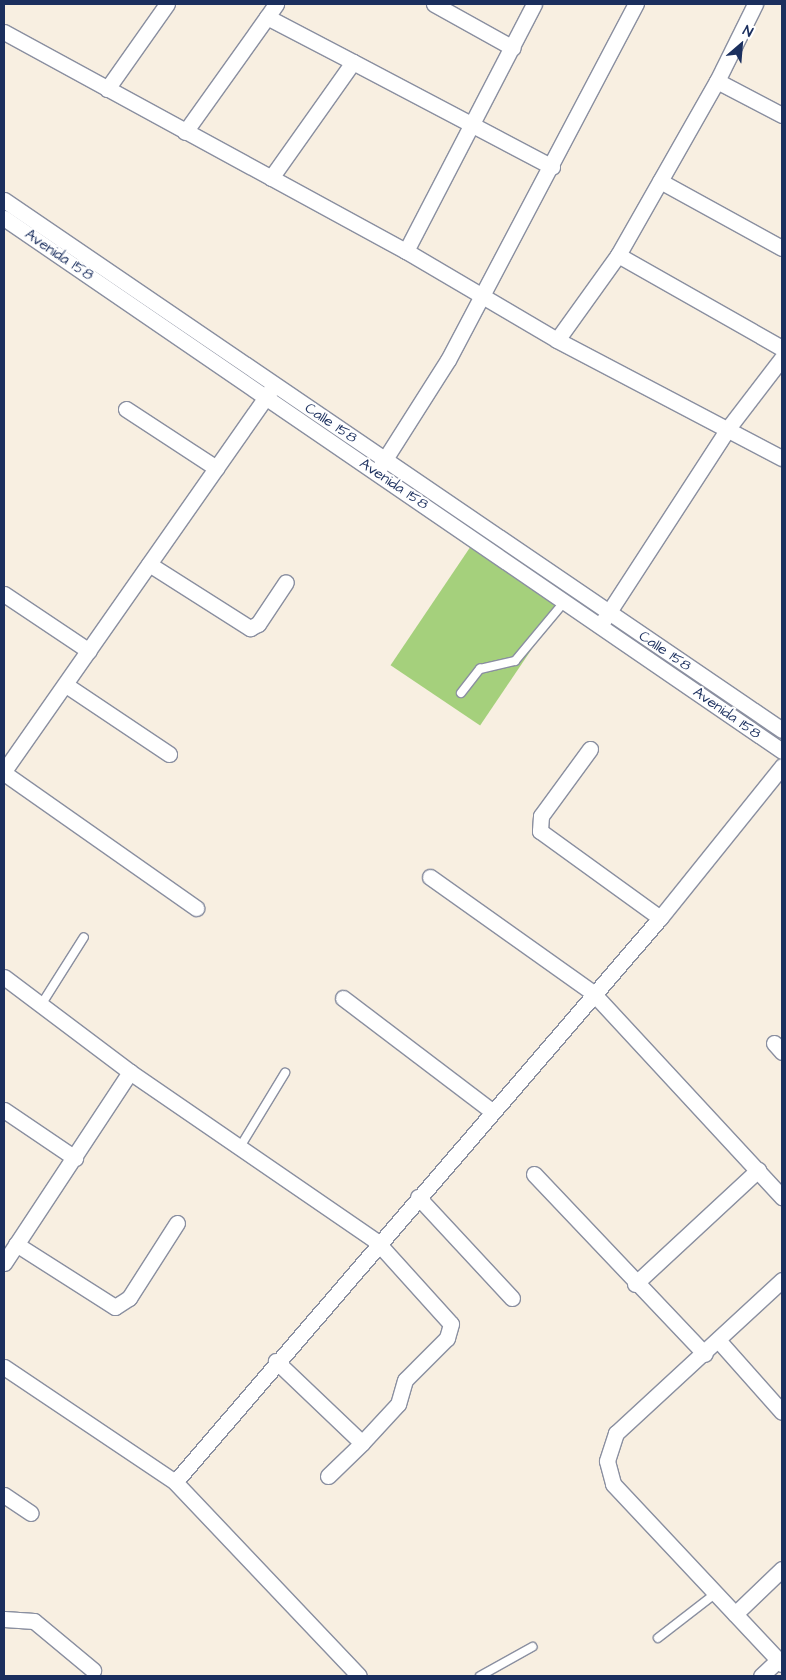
<!DOCTYPE html>
<style>
body{margin:0}
#map{position:relative;width:786px;height:1680px;overflow:hidden;background:#f8efe1;font-family:"Architects Daughter",sans-serif}
div>[style]{position:absolute}
[style*='--x']{left:calc(var(--x)*1px);top:calc(var(--y)*1px);width:calc(var(--w)*1px);rotate:calc(var(--a)*1deg)}
.green>*{inset:0;background:#a5d07c;transform-origin:0 0}
.roads{filter:drop-shadow(1px 0 #8a8fa0) drop-shadow(-1px 0 #8a8fa0) drop-shadow(0 1px #8a8fa0) drop-shadow(0 -1px #8a8fa0)}
.lane>*{height:8px;margin:-4px;padding:0 4px;transform-origin:4px;border-radius:4px;background:#fff}
.street>*{height:15px;margin:-7.5px;padding:0 7.5px;transform-origin:7.5px;border-radius:7.5px;background:#fff}
span{translate:-50% -50%;white-space:nowrap;text-align:center;line-height:1.15;-webkit-text-stroke:4px #fff;paint-order:stroke}
.street-label{font-size:15px;color:#1b2f5e}
.frame{position:absolute;inset:0;border:5px solid #1b2f5e;pointer-events:none}
.north{position:absolute;left:716px;top:20px;width:50px;height:50px;-webkit-text-stroke:4px #fff;paint-order:stroke;rotate:27deg;font-size:14px;font-weight:700;line-height:20px;text-align:center;color:#1b2f5e}
.north::after{content:'';display:block;margin:auto;width:18px;height:22px;background:#1b2f5e;clip-path:polygon(50% 0,100% 100%,50% 72%,0 100%)}
</style>
<div id="map">
<div class="green">
<div style="left:475px;top:540px;width:108px;height:151px;rotate:34deg"></div>
</div>
<div class="roads">
<div class="lane">
<div style="--x:461;--y:693;--w:31;--a:-52"></div>
<div style="--x:480;--y:669;--w:36;--a:-13"></div>
<div style="--x:515;--y:661;--w:78;--a:-50.2"></div>
<div style="--x:41;--y:1005;--w:80;--a:-57.7"></div>
<div style="--x:240;--y:1147;--w:87;--a:-58.7"></div>
<div style="--x:658;--y:1638;--w:73;--a:-37.8"></div>
<div style="--x:480;--y:1676;--w:60;--a:-29.1"></div>
</div>
<div class="street">
<div style="--x:434;--y:4;--w:90;--a:29.1"></div>
<div style="--x:267;--y:17;--w:16;--a:-55"></div>
<div style="--x:4;--y:32;--w:458;--a:28.6"></div>
<div style="--x:406;--y:251;--w:175;--a:30.5"></div>
<div style="--x:557;--y:340;--w:254;--a:27.7"></div>
<div style="--x:353;--y:62;--w:225;--a:27.8"></div>
<div style="--x:717;--y:81;--w:73;--a:27.6"></div>
<div style="--x:107;--y:89;--w:104;--a:-54.8"></div>
<div style="--x:185;--y:132;--w:141;--a:-54.5"></div>
<div style="--x:267;--y:17;--w:97;--a:27.6"></div>
<div style="--x:353;--y:62;--w:142;--a:125.3"></div>
<div style="--x:660;--y:181;--w:139;--a:28.8"></div>
<div style="--x:4;--y:200;--w:941;--a:34.26"></div>
<div style="--x:4;--y:218;--w:943;--a:34.41"></div>
<div style="--x:406;--y:251;--w:278;--a:-62.6"></div>
<div style="--x:618;--y:255;--w:189;--a:29.6"></div>
<div style="--x:557;--y:340;--w:105;--a:-54.3"></div>
<div style="--x:618;--y:255;--w:200;--a:-60.4"></div>
<div style="--x:717;--y:81;--w:86;--a:-63.7"></div>
<div style="--x:126;--y:409;--w:108;--a:33.2"></div>
<div style="--x:380;--y:467;--w:127;--a:-57.6"></div>
<div style="--x:448;--y:360;--w:403;--a:-62.2"></div>
<div style="--x:149;--y:564;--w:120;--a:32.4"></div>
<div style="--x:250;--y:628;--w:9;--a:-27"></div>
<div style="--x:258;--y:624;--w:50;--a:-56.3"></div>
<div style="--x:4;--y:594;--w:102;--a:33.8"></div>
<div style="--x:603;--y:621;--w:231;--a:-57"></div>
<div style="--x:729;--y:427;--w:87;--a:-52.5"></div>
<div style="--x:66;--y:685;--w:124;--a:33.8"></div>
<div style="--x:590;--y:749;--w:83;--a:126.2"></div>
<div style="--x:541;--y:816;--w:15;--a:94"></div>
<div style="--x:540;--y:831;--w:148;--a:35.9"></div>
<div style="--x:4;--y:771;--w:466;--a:-55"></div>
<div style="--x:4;--y:773;--w:235;--a:35.1"></div>
<div style="--x:430;--y:877;--w:199;--a:35.4"></div>
<div style="--x:592;--y:992;--w:280;--a:47.2"></div>
<div style="--x:4;--y:977;--w:158;--a:37"></div>
<div style="--x:130;--y:1072;--w:300;--a:34.5"></div>
<div style="--x:377;--y:1242;--w:110;--a:47.9"></div>
<div style="--x:451;--y:1324;--w:15;--a:106"></div>
<div style="--x:447;--y:1338;--w:59;--a:135"></div>
<div style="--x:405;--y:1380;--w:25;--a:106"></div>
<div style="--x:398;--y:1404;--w:53;--a:132.7"></div>
<div style="--x:362;--y:1443;--w:119;--a:-136.4"></div>
<div style="--x:343;--y:998;--w:188;--a:37.2"></div>
<div style="--x:774;--y:1043;--w:12;--a:48"></div>
<div style="--x:4;--y:1110;--w:86;--a:34.1"></div>
<div style="--x:534;--y:1174;--w:248;--a:46.5"></div>
<div style="--x:418;--y:1197;--w:138;--a:47.1"></div>
<div style="--x:16;--y:1244;--w:117;--a:32.5"></div>
<div style="--x:115;--y:1307;--w:17;--a:-33"></div>
<div style="--x:129;--y:1298;--w:89;--a:-57.4"></div>
<div style="--x:4;--y:1263;--w:229;--a:-56.6"></div>
<div style="--x:782;--y:1280;--w:226;--a:137.3"></div>
<div style="--x:616;--y:1433;--w:29;--a:108"></div>
<div style="--x:607;--y:1461;--w:24;--a:75"></div>
<div style="--x:613;--y:1484;--w:247;--a:46.8"></div>
<div style="--x:635;--y:1284;--w:168;--a:-42.8"></div>
<div style="--x:718;--y:1340;--w:96;--a:48.4"></div>
<div style="--x:4;--y:1367;--w:206;--a:33.9"></div>
<div style="--x:175;--y:1482;--w:267;--a:46.5"></div>
<div style="--x:328;--y:1476;--w:47;--a:-44.1"></div>
<div style="--x:175;--y:1482;--w:744;--a:-49.31"></div>
<div style="--x:660;--y:918;--w:195;--a:-51.2"></div>
<div style="--x:4;--y:1495;--w:32;--a:34"></div>
<div style="--x:735;--y:1614;--w:65;--a:-43.8"></div>
<div style="--x:4;--y:1619;--w:30;--a:4"></div>
<div style="--x:34;--y:1621;--w:77;--a:39.7"></div>
<div style="--x:761;--y:1676;--w:23;--a:-43"></div>
</div>
</div>
<div class="street-label">
<span style="left:59px;top:255px;rotate:34deg">Avenida 158</span>
<span style="left:331px;top:423px;rotate:34deg">Calle 158</span>
<span style="left:394px;top:484px;rotate:34deg">Avenida 158</span>
<span style="left:665px;top:651px;rotate:34deg">Calle 158</span>
<span style="left:727px;top:713px;rotate:35deg">Avenida 158</span>
</div>
<div class="frame"></div>
<div class="north">N</div>
</div>
